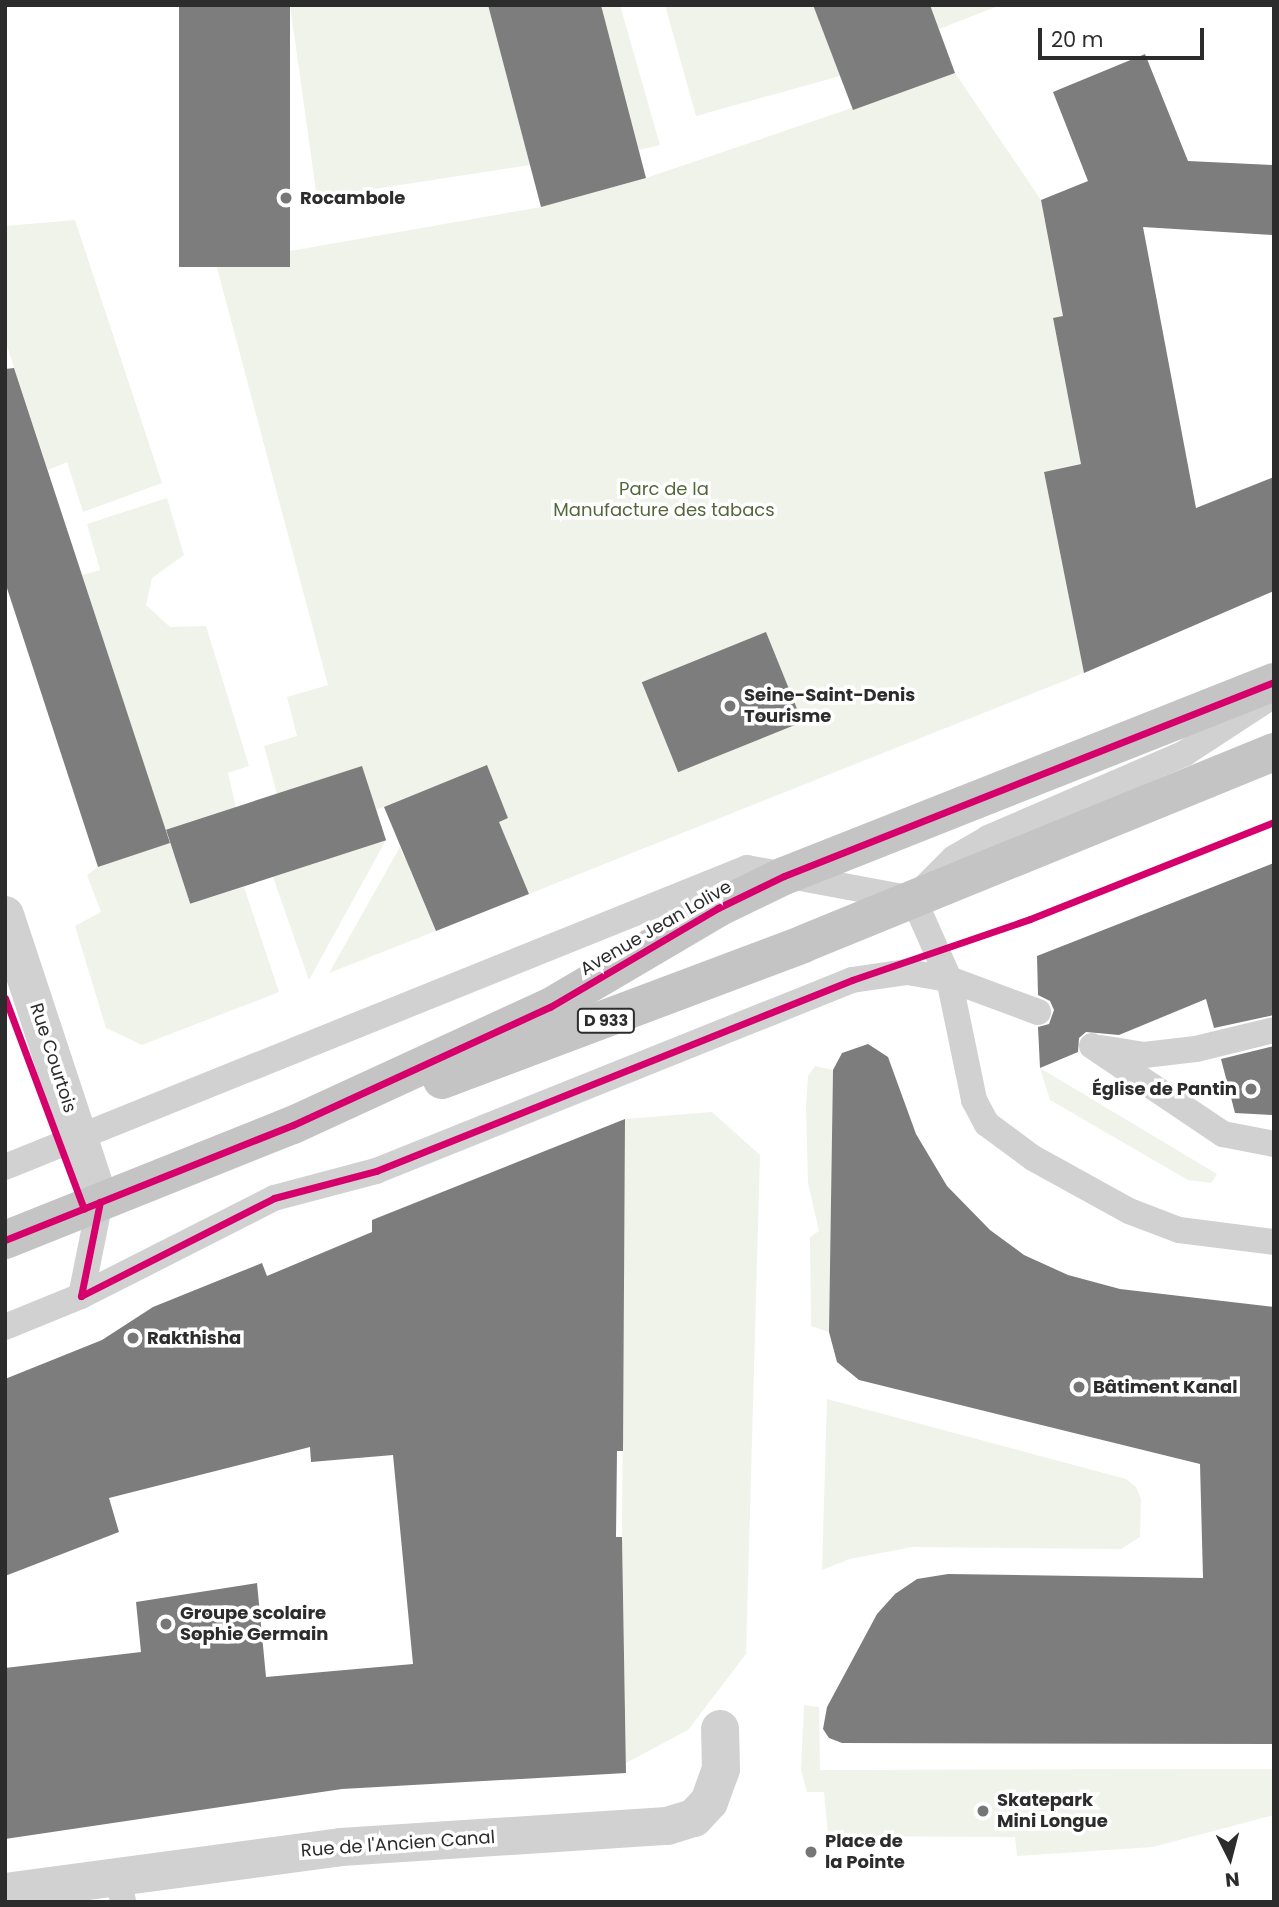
<!DOCTYPE html>
<meta charset="utf-8">
<style>
body{margin:0}
#map{position:relative;width:1279px;height:1907px;overflow:hidden;background:#fff;font-family:Poppins,sans-serif}
div>[style]{position:absolute}
[style*='--x']{left:calc(var(--x)*1px);top:calc(var(--y)*1px);width:calc(var(--w)*1px);rotate:calc(var(--a)*1deg)}
.green>*{inset:0;background:#f0f3ea}
.building>*{inset:0;background:#7d7d7d;transform-origin:0 0}
.service>*{height:26px;margin:-13px;padding:0 13px;transform-origin:13px;border-radius:13px;background:#d1d1d1}
.minor>*{height:38px;margin:-19px;padding:0 19px;transform-origin:19px;border-radius:19px;background:#d1d1d1}
.primary>*{height:38px;margin:-19px;padding:0 19px;transform-origin:19px;border-radius:19px;background:#c4c4c4}
.cycleway>*{height:7px;margin:-3.5px;padding:0 3.5px;transform-origin:3.5px;border-radius:3.5px;background:#d6006c}
.dots>*{width:19px;height:19px;translate:-50% -50%;box-sizing:border-box;border:4px solid #fff;border-radius:50%}
span{translate:-50% -50%;white-space:nowrap;text-align:center;line-height:1.15;-webkit-text-stroke:7px #fff;paint-order:stroke}
.shield-label span{padding:2px 5px;background:#fff;border:2px solid;border-radius:5px;-webkit-text-stroke-width:0}
.shield-label{font-size:16px;color:#2c2c2c;font-weight:700}
.poi-label{font-size:18px;color:#2c2c2c;font-weight:700}
.left{translate:0 -50%;text-align:left}
.right{translate:-100% -50%;text-align:right}
.park-label{font-size:18px;color:#52673a}
.street-label{font-size:18px;color:#2c2c2c}
.frame{position:absolute;inset:0;border:7px solid #2c2c2c;pointer-events:none}
.north{position:absolute;left:1195px;top:1823px;width:70px;height:70px;-webkit-text-stroke:5px #fff;paint-order:stroke;rotate:174deg;font-size:19px;font-weight:700;line-height:28px;text-align:center;color:#2c2c2c}
.north::after{content:'';display:block;margin:auto;width:24px;height:32px;background:#2c2c2c;clip-path:polygon(50% 0,100% 100%,50% 72%,0 100%)}
.scale{position:absolute;left:1038px;top:28px;width:166px;height:32px;box-sizing:border-box;border:4px solid #2c2c2c;border-top:0;padding-left:9px;font-size:21px;line-height:24px;white-space:nowrap;color:#2c2c2c;-webkit-text-stroke:5px #fff;paint-order:stroke}
</style>
<div id="map">
<div class="green">
<div style="clip-path:polygon(290px 5px,488px 5px,530px 165px,317px 198px)"></div>
<div style="clip-path:polygon(601px 5px,620px 5px,660px 145px,639px 150px)"></div>
<div style="clip-path:polygon(665px 5px,813px 5px,840px 76px,696px 116px)"></div>
<div style="clip-path:polygon(930px 5px,1001px 5px,939px 29px)"></div>
<div style="clip-path:polygon(955px 73px,1041px 200px,1063px 316px,1053px 319px,1067px 391px,1092px 461px,1044px 472px,1084px 673px,529px 894px,489px 825px,508px 818px,487px 766px,376px 810px,362px 767px,277px 794px,264px 746px,297px 736px,287px 697px,328px 685px,216px 264px,541px 207px,646px 178px)"></div>
<div style="clip-path:polygon(75px 220px,162px 483px,83px 512px,67px 462px,48px 470px,5px 340px,5px 226px)"></div>
<div style="clip-path:polygon(167px 498px,184px 555px,152px 578px,146px 605px,170px 627px,206px 626px,249px 766px,228px 773px,236px 808px,166px 831px,82px 575px,100px 570px,87px 524px)"></div>
<div style="clip-path:polygon(386px 840px,309px 980px,273px 877px)"></div>
<div style="clip-path:polygon(170px 843px,190px 904px,244px 887px,279px 992px,142px 1045px,106px 1028px,75px 926px,101px 912px,87px 875px,98px 867px)"></div>
<div style="clip-path:polygon(400px 847px,405px 859px,417px 854px,409px 868px,436px 931px,329px 973px)"></div>
<div style="clip-path:polygon(815px 1066px,833px 1070px,829px 1332px,811px 1326px,810px 1237px,819px 1231px,808px 1183px,806px 1106px,808px 1076px)"></div>
<div style="clip-path:polygon(1040px 1068px,1217px 1174px,1211px 1183px,1188px 1180px,1050px 1100px)"></div>
<div style="clip-path:polygon(712px 1112px,760px 1155px,746px 1654px,688px 1730px,626px 1763px,622px 1537px,625px 1119px)"></div>
<div style="clip-path:polygon(827px 1399px,1126px 1479px,1136px 1487px,1141px 1499px,1140px 1537px,1121px 1549px,912px 1547px,850px 1559px,822px 1570px)"></div>
<div style="clip-path:polygon(804px 1705px,819px 1707px,820px 1770px,1274px 1769px,1274px 1815px,1153px 1847px,1017px 1856px,1015px 1837px,828px 1836px,824px 1792px,807px 1792px,801px 1770px)"></div>
</div>
<div class="building">
<div style="left:179px;top:5px;width:111px;height:262px"></div>
<div style="clip-path:polygon(488px 5px,601px 5px,646px 178px,541px 207px)"></div>
<div style="clip-path:polygon(813px 5px,930px 5px,955px 73px,853px 110px)"></div>
<div style="clip-path:polygon(1145px 54px,1188px 161px,1274px 165px,1274px 235px,1143px 227px,1196px 508px,1274px 477px,1274px 591px,1084px 673px,1044px 472px,1081px 464px,1053px 318px,1063px 316px,1041px 200px,1088px 181px,1053px 92px)"></div>
<div style="clip-path:polygon(14px 368px,170px 843px,98px 867px,5px 582px,5px 369px)"></div>
<div style="left:766px;top:632px;width:97px;height:134px;rotate:68deg"></div>
<div style="clip-path:polygon(487px 765px,508px 818px,499px 822px,529px 894px,436px 931px,384px 807px)"></div>
<div style="left:362px;top:766px;width:78px;height:206px;rotate:72deg"></div>
<div style="clip-path:polygon(1274px 863px,1274px 1015px,1214px 1028px,1206px 999px,1119px 1035px,1086px 1032px,1079px 1038px,1078px 1052px,1040px 1068px,1038px 1027px,1049px 1024px,1054px 1010px,1050px 1001px,1038px 995px,1037px 956px)"></div>
<div style="clip-path:polygon(868px 1044px,888px 1057px,916px 1134px,947px 1186px,990px 1230px,1024px 1255px,1068px 1275px,1120px 1289px,1274px 1307px,1274px 1744px,842px 1743px,829px 1738px,823px 1729px,827px 1707px,877px 1614px,895px 1594px,917px 1579px,948px 1574px,1203px 1578px,1200px 1464px,859px 1380px,837px 1362px,829px 1332px,833px 1070px,842px 1053px)"></div>
<div style="clip-path:polygon(1274px 1046px,1274px 1115px,1235px 1113px,1221px 1059px)"></div>
<div style="clip-path:polygon(625px 1119px,623px 1451px,617px 1451px,616px 1537px,622px 1537px,626px 1773px,342px 1789px,5px 1839px,5px 1668px,141px 1652px,136px 1602px,257px 1583px,266px 1677px,413px 1664px,393px 1455px,311px 1462px,310px 1447px,109px 1498px,119px 1532px,5px 1576px,5px 1379px,102px 1340px,153px 1307px,262px 1263px,267px 1276px,372px 1232px,372px 1220px)"></div>
</div>
<div class="service">
<div style="--x:922;--y:890;--w:45;--a:-45"></div>
<div style="--x:954;--y:858;--w:39;--a:-30"></div>
<div style="--x:988;--y:838;--w:215;--a:-23.3"></div>
<div style="--x:1185;--y:753;--w:106;--a:-33.1"></div>
<div style="--x:914;--y:900;--w:86;--a:66.1"></div>
<div style="--x:949;--y:979;--w:124;--a:78.3"></div>
<div style="--x:974;--y:1100;--w:27;--a:62"></div>
<div style="--x:987;--y:1124;--w:57;--a:36.5"></div>
<div style="--x:1033;--y:1158;--w:110;--a:28.9"></div>
<div style="--x:1129;--y:1211;--w:53;--a:20.8"></div>
<div style="--x:1179;--y:1230;--w:96;--a:7.2"></div>
<div style="--x:1092;--y:1046;--w:158;--a:33.9"></div>
<div style="--x:1223;--y:1134;--w:52;--a:11.1"></div>
<div style="--x:1101;--y:1048;--w:44;--a:9.2"></div>
<div style="--x:1144;--y:1055;--w:52;--a:-6.6"></div>
<div style="--x:1196;--y:1049;--w:80;--a:-13.7"></div>
<div style="--x:5;--y:1167;--w:800;--a:-21.95"></div>
<div style="--x:747;--y:868;--w:169;--a:10.6"></div>
<div style="--x:81;--y:1296;--w:96;--a:-78.6"></div>
<div style="--x:5;--y:1327;--w:82;--a:-22.2"></div>
<div style="--x:81;--y:1296;--w:216;--a:-26.9"></div>
<div style="--x:274;--y:1198;--w:106;--a:-14.8"></div>
<div style="--x:376;--y:1171;--w:513;--a:-21.86"></div>
<div style="--x:852;--y:980;--w:56;--a:-8.3"></div>
<div style="--x:907;--y:972;--w:43;--a:9.5"></div>
<div style="--x:949;--y:979;--w:95;--a:20.3"></div>
<div style="--x:117;--y:1873;--w:30;--a:78"></div>
</div>
<div class="minor">
<div style="--x:5;--y:915;--w:302;--a:71.7"></div>
<div style="--x:5;--y:1892;--w:339;--a:-7.6"></div>
<div style="--x:341;--y:1847;--w:327;--a:-3.7"></div>
<div style="--x:667;--y:1826;--w:28;--a:-17"></div>
<div style="--x:694;--y:1818;--w:22;--a:-47"></div>
<div style="--x:709;--y:1802;--w:35;--a:-70"></div>
<div style="--x:721;--y:1769;--w:40;--a:-91.4"></div>
</div>
<div class="primary">
<div style="--x:442;--y:1080;--w:386;--a:-20.6"></div>
<div style="--x:803;--y:944;--w:509;--a:-22.18"></div>
<div style="--x:5;--y:1240;--w:310;--a:-21.8"></div>
<div style="--x:293;--y:1125;--w:283;--a:-24.7"></div>
<div style="--x:550;--y:1007;--w:195;--a:-30.5"></div>
<div style="--x:718;--y:908;--w:73;--a:-25.9"></div>
<div style="--x:784;--y:876;--w:527;--a:-21.6"></div>
</div>
<div class="cycleway">
<div style="--x:5;--y:998;--w:225;--a:69.5"></div>
<div style="--x:5;--y:1240;--w:310;--a:-21.8"></div>
<div style="--x:293;--y:1125;--w:283;--a:-24.7"></div>
<div style="--x:550;--y:1007;--w:195;--a:-30.5"></div>
<div style="--x:718;--y:908;--w:73;--a:-25.9"></div>
<div style="--x:784;--y:876;--w:527;--a:-21.6"></div>
<div style="--x:81;--y:1296;--w:216;--a:-26.9"></div>
<div style="--x:274;--y:1198;--w:106;--a:-14.8"></div>
<div style="--x:376;--y:1171;--w:513;--a:-21.86"></div>
<div style="--x:852;--y:980;--w:188;--a:-18.9"></div>
<div style="--x:1030;--y:919;--w:263;--a:-21.7"></div>
<div style="--x:81;--y:1296;--w:96;--a:-78.6"></div>
</div>
<div class="dots">
<div style="left:286px;top:198px;background:#767676"></div>
<div style="left:730px;top:706px;background:#767676"></div>
<div style="left:1251px;top:1089px;background:#767676"></div>
<div style="left:133px;top:1338px;background:#767676"></div>
<div style="left:1079px;top:1387px;background:#767676"></div>
<div style="left:166px;top:1624px;background:#767676"></div>
<div style="left:983px;top:1811px;background:#767676"></div>
<div style="left:811px;top:1852px;background:#767676"></div>
</div>
<div class="shield-label">
<span style="left:606px;top:1021px">D 933</span>
</div>
<div class="poi-label">
<span class="left" style="left:300px;top:198px">Rocambole</span>
<span class="left" style="left:744px;top:706px">Seine-Saint-Denis<br>Tourisme</span>
<span class="right" style="left:1237px;top:1089px">Église de Pantin</span>
<span class="left" style="left:147px;top:1338px">Rakthisha</span>
<span class="left" style="left:1093px;top:1387px">Bâtiment Kanal</span>
<span class="left" style="left:180px;top:1624px">Groupe scolaire<br>Sophie Germain</span>
<span class="left" style="left:997px;top:1811px">Skatepark<br>Mini Longue</span>
<span class="left" style="left:825px;top:1852px">Place de<br>la Pointe</span>
</div>
<div class="park-label">
<span style="left:664px;top:500px">Parc de la<br>Manufacture des tabacs</span>
</div>
<div class="street-label">
<span style="left:656px;top:928px;rotate:-30deg">Avenue Jean Lolive</span>
<span style="left:53px;top:1058px;rotate:72deg">Rue Courtois</span>
<span style="left:398px;top:1844px;rotate:-4deg">Rue de l'Ancien Canal</span>
</div>
<div class="frame"></div>
<div class="north">N</div>
<div class="scale">20 m</div>
</div>
